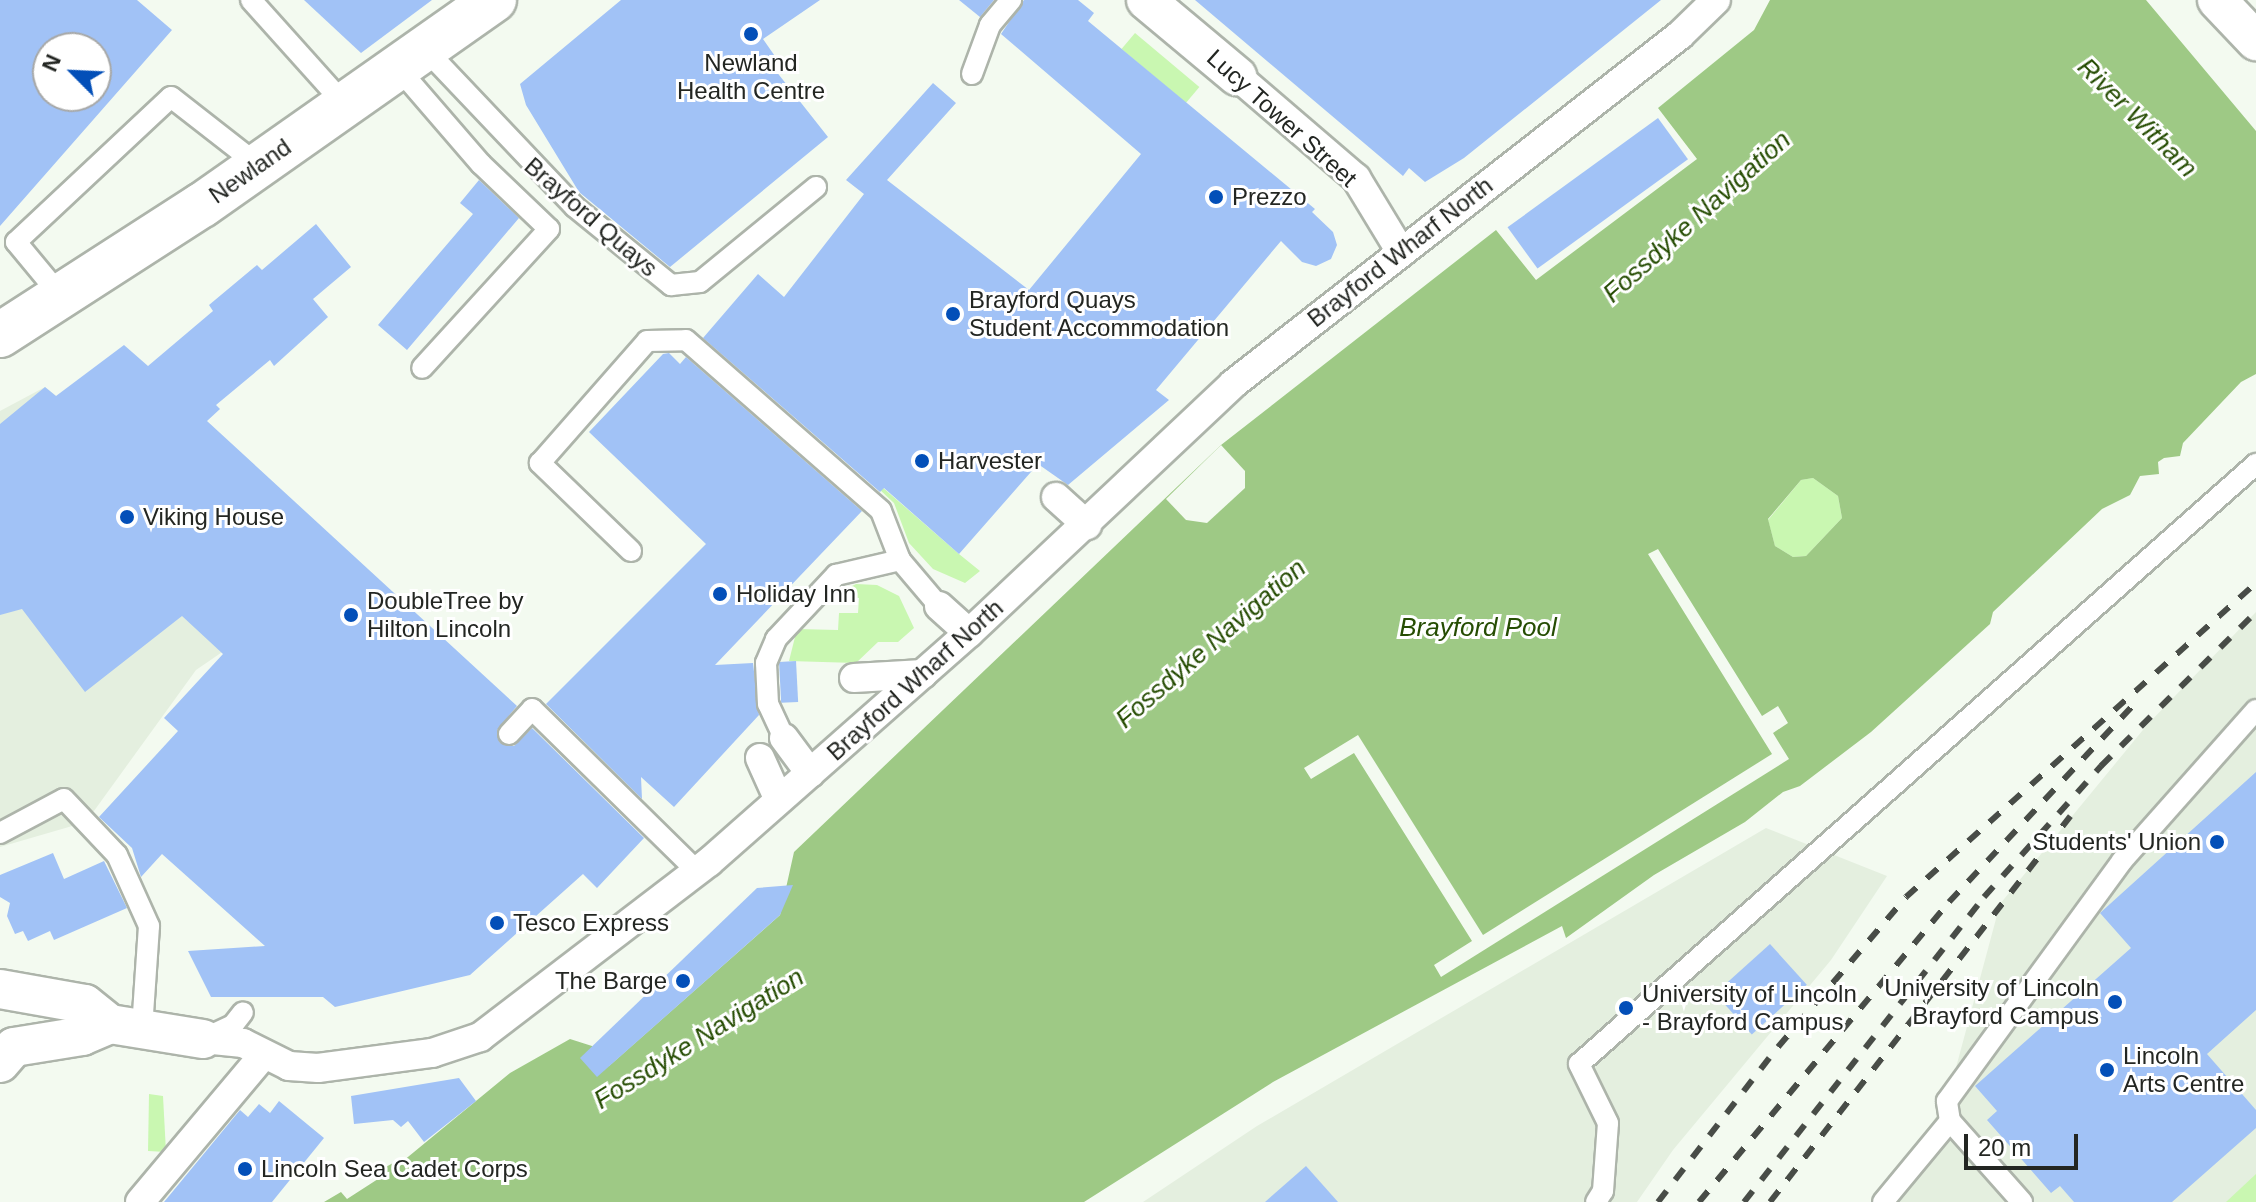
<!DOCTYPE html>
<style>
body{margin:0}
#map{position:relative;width:2256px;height:1202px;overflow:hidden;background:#f3faf0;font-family:Arial,sans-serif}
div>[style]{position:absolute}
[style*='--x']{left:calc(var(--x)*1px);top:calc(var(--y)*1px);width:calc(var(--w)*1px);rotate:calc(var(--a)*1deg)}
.built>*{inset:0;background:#e4efdf}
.green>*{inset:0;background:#c9f7b1;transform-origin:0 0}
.water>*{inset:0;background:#9ec985}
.pier>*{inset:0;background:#f3faf0}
.building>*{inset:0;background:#a1c2f6;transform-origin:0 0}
.roads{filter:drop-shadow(2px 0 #adb4aa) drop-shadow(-2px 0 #adb4aa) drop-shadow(0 2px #adb4aa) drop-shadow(0 -2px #adb4aa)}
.service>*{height:20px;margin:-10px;padding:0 10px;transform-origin:10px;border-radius:10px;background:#fff}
.pedestrian>*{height:28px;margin:-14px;padding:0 14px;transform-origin:14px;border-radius:14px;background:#fff}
.minor>*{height:38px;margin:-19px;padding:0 19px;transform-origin:19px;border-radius:19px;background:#fff}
.secondary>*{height:44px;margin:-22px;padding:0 22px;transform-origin:22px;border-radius:22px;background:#fff}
.rail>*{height:6px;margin-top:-3px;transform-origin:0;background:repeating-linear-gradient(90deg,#484c47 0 14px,transparent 0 28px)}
.dots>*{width:22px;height:22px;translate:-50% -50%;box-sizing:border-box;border:4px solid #fff;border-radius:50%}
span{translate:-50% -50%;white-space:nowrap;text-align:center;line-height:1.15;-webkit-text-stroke:6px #fff;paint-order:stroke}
.poi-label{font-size:24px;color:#232622}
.left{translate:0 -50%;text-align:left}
.right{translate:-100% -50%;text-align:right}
.street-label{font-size:24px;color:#232622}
.water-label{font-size:26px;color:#264d03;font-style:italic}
.north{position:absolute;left:32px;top:32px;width:80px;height:80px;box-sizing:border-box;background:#fff;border:2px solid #a7a8a7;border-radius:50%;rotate:294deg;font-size:22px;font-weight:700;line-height:32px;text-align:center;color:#232622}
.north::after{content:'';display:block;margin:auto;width:28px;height:36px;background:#034fb8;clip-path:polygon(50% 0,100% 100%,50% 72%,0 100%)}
.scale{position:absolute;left:1964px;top:1134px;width:114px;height:36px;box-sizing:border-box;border:4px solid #232622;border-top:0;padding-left:10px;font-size:24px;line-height:28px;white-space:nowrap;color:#232622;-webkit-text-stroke:6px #fff;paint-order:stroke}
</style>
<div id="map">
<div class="built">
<div style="clip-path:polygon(45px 387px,86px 420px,231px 646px,196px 670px,86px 822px,0 847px,0 411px)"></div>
<div style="clip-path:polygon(2256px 612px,2256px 1202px,1877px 1202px,1947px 1101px,2000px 904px,2147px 725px)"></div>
<div style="clip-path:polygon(1766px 828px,1887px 876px,1831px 960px,1673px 1150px,1637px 1202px,1143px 1202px,1257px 1126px)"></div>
</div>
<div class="green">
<div style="left:1135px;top:33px;width:84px;height:21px;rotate:40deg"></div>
<div style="clip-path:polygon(804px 419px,959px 554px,980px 571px,965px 583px,933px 569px,909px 543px,894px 503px)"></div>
<div style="clip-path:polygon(1813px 478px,1838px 496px,1842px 518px,1806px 556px,1793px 557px,1775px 546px,1768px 520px,1801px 480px)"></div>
<div style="clip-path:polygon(856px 584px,877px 585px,899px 596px,914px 628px,898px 642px,878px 642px,856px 663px,789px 661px,797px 629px,838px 630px,839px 613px,858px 613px,859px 598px,833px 596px)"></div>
<div style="clip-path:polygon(149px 1094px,163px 1096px,166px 1152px,148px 1151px)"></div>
<div style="clip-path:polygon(2256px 1174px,2256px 1202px,2226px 1202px)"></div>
</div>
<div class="water">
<div style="clip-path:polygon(evenodd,1770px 0,2146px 0,2256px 131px,2256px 374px,2241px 382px,2183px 443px,2180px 456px,2164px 458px,2158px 462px,2159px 474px,2140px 476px,2130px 495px,2102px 509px,1993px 612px,1990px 624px,1871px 732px,1800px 786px,1783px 792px,1745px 822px,1654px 875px,1566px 938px,1562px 926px,1273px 1082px,1084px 1202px,324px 1202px,341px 1192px,347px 1199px,378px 1179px,375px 1173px,393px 1163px,397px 1166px,510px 1073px,570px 1039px,592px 1046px,609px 1066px,780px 915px,794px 852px,1221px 445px,1496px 230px,1536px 280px,1697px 159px,1658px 108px,1754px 30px,1770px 0,1813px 478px,1838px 496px,1842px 518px,1806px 556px,1793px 557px,1775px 546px,1768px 519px,1801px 480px,1813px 478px)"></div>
</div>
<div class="pier">
<div style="clip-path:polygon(1221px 445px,1245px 471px,1245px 488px,1207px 523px,1186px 520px,1166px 499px)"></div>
<div style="clip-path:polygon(1658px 549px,1762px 716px,1778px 706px,1788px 723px,1773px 733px,1789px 759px,1441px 977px,1434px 965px,1472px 941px,1354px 753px,1311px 779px,1304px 768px,1358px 735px,1483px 935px,1772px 754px,1648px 554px)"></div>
</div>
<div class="building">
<div style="clip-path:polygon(evenodd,0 0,137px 0,172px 30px,0 226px,0 0,48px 48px,96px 48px,96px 96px,48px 96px,48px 48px)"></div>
<div style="clip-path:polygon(304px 0,432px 0,361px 53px)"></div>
<div style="clip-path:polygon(621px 0,820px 0,763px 39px,779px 62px,772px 66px,828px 137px,670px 267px,579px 192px,526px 105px,520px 84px)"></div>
<div style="clip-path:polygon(959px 0,994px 0,980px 17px)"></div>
<div style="clip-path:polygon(1024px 0,1078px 0,1094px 13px,1088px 21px,1315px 209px,1312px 212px,1333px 232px,1337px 245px,1331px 259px,1316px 266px,1302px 262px,1281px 241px,1156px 390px,1169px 400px,1068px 485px,1038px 464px,959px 554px,884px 488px,880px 492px,703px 338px,758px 274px,784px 297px,864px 194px,846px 180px,933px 83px,956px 103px,887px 180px,1029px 290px,1141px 154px,1001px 34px)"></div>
<div style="clip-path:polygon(1195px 0,1661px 0,1464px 158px,1425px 182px,1409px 168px,1403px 176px)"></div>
<div style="left:1658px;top:118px;width:51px;height:186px;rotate:54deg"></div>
<div style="clip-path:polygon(479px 180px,519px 218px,407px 350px,378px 325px,473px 214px,460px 203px)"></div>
<div style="clip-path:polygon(316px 224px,351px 267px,313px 299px,328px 317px,274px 366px,270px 360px,216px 405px,220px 409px,207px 421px,517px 706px,497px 730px,500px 743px,514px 746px,532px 728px,644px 838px,597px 888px,583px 874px,470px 975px,335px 1007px,323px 997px,211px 997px,188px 951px,265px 946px,162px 854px,141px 877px,132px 848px,99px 817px,178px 731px,164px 718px,223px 654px,182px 616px,85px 692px,22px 609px,0 615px,0 424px,45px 387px,56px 396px,124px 345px,148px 366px,213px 311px,209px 305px,257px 265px,262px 270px)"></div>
<div style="clip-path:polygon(669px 353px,680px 364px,686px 357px,862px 511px,715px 665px,753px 663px,759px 715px,674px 807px,641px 777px,642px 799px,546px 704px,706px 544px,589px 432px,663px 354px)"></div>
<div style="left:796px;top:661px;width:41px;height:17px;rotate:87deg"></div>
<div style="clip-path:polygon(2256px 772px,2256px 1010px,2207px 1054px,2256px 1110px,2256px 1128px,2172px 1202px,2074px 1202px,2060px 1186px,2051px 1193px,1987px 1120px,1997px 1111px,1975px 1086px,2131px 948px,2100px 913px)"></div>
<div style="clip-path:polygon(53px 853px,64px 879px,104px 861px,127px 908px,54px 940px,50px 931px,28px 941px,23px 931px,15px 934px,7px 916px,10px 903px,0 897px,0 875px)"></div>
<div style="clip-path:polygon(793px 885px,780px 915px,597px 1077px,580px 1058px,757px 888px)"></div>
<div style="left:1770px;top:944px;width:55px;height:74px;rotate:48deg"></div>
<div style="clip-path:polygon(459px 1078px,476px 1101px,424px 1142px,408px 1121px,401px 1127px,393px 1120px,354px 1124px,351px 1096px)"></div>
<div style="clip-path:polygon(279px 1101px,324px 1138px,272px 1202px,164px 1202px,240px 1110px,248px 1117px,259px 1104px,270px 1113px)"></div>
<div style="clip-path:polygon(1306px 1166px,1338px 1202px,1265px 1202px)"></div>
</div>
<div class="roads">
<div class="service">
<div style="--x:251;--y:0;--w:142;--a:48.1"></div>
<div style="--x:425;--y:49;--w:218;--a:46.5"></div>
<div style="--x:575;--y:207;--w:124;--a:39.1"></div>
<div style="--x:671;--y:285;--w:29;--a:-6"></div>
<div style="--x:700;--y:282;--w:150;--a:-39.3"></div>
<div style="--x:398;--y:68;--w:127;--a:49.2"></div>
<div style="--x:481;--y:164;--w:94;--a:43.7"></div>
<div style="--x:549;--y:229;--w:188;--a:132.4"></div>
<div style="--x:972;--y:74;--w:52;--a:-69.8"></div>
<div style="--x:990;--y:25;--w:33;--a:-50"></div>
<div style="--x:60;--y:295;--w:69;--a:-129.7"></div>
<div style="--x:16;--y:242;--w:212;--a:-43.1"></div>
<div style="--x:171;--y:97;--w:110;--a:38"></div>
<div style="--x:631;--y:551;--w:127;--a:-136"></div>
<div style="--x:540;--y:463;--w:162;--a:-48.7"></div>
<div style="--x:647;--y:341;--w:39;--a:-1"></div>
<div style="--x:686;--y:340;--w:259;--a:41.2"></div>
<div style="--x:881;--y:511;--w:53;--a:68.8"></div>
<div style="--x:900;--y:560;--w:60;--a:49.7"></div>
<div style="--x:509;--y:734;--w:34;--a:-47"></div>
<div style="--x:532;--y:709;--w:231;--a:44.5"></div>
<div style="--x:784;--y:738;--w:38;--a:-115"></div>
<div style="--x:768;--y:704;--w:41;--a:-92.8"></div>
<div style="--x:766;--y:663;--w:26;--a:-67"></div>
<div style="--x:776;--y:639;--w:88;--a:-46.8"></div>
<div style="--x:836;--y:575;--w:66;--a:-13.2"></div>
<div style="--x:0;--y:833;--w:72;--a:-28"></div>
<div style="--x:64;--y:799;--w:77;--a:46.6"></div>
<div style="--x:117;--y:855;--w:78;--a:65.7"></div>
<div style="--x:149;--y:926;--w:103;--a:93.9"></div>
<div style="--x:203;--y:1039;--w:33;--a:-25"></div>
<div style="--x:233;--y:1025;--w:16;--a:-52"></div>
<div style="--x:1596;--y:1202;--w:13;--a:-58"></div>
<div style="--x:1603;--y:1191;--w:68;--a:-85.8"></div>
<div style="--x:1608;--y:1123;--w:66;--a:-116.2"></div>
<div style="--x:1579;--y:1064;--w:905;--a:-41.55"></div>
<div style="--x:1883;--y:1202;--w:105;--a:-50.4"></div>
<div style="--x:2022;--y:1202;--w:108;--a:-131.6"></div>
<div style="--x:1950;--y:1121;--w:20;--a:-99"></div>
<div style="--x:1947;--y:1101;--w:297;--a:-53.9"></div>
<div style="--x:2122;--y:861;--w:202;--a:-48.4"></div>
</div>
<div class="pedestrian">
<div style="--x:1237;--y:76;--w:157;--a:40.6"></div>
<div style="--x:1356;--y:178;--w:87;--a:58.7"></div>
<div style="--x:1056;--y:497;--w:42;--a:42.1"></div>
<div style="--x:939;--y:606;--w:40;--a:42"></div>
<div style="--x:854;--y:678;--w:69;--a:-3.3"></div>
<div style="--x:784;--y:738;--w:44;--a:53.4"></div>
<div style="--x:760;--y:758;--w:46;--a:65.7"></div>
<div style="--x:203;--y:1039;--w:40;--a:5.7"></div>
<div style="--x:243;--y:1043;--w:51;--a:26.6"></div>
<div style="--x:289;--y:1066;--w:29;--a:4"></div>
<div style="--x:318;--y:1068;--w:115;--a:-7.5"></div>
<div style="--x:432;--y:1053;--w:51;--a:-18.4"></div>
<div style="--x:480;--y:1037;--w:288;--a:-37.4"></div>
<div style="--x:709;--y:862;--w:346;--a:-41.4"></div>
<div style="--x:969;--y:633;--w:363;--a:-43.3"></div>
<div style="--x:1233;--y:384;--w:567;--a:-37.98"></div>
<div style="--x:1680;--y:35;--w:50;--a:-44.2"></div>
<div style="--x:140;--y:1202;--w:193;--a:-50"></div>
</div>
<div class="minor">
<div style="--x:1146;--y:0;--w:119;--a:39.9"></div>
<div style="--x:2217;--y:0;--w:57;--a:46.4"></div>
<div style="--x:0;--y:989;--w:86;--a:10"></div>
<div style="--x:85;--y:1004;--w:32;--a:39"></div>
<div style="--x:110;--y:1024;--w:94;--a:9.2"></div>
<div style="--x:0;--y:1063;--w:21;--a:-49"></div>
<div style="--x:14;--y:1047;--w:69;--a:-9.2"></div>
<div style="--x:82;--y:1036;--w:30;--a:-23"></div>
</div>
<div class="secondary">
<div style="--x:0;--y:335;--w:240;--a:-32.8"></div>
<div style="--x:202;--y:205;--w:357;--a:-35.1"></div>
</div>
</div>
<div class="rail">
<div style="--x:1658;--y:1202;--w:196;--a:-52.3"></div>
<div style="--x:1778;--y:1047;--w:197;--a:-49.5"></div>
<div style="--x:1906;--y:897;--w:470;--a:-41.9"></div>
<div style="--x:1699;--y:1202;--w:391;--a:-50.2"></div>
<div style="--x:1949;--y:902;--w:271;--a:-46.9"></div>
<div style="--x:1744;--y:1202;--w:388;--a:-51.8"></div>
<div style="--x:1984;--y:897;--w:176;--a:-48.2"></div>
<div style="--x:2101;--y:766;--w:218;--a:-44.8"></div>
<div style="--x:1770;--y:1202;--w:489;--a:-52.1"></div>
</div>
<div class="dots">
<div style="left:751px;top:34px;background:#034fb8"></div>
<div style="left:1216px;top:197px;background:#034fb8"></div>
<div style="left:953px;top:314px;background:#034fb8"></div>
<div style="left:922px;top:461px;background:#034fb8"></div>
<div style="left:127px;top:517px;background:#034fb8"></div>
<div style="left:720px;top:594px;background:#034fb8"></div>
<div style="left:351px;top:615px;background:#034fb8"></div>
<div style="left:2217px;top:842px;background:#034fb8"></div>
<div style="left:497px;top:923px;background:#034fb8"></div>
<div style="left:683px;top:981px;background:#034fb8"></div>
<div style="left:2115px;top:1002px;background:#034fb8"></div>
<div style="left:1626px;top:1008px;background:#034fb8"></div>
<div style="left:2107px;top:1070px;background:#034fb8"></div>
<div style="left:245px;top:1169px;background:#034fb8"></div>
</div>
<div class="poi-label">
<span style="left:751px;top:77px">Newland<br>Health Centre</span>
<span class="left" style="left:1232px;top:197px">Prezzo</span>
<span class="left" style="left:969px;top:314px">Brayford Quays<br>Student Accommodation</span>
<span class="left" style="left:938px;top:461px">Harvester</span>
<span class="left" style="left:143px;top:517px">Viking House</span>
<span class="left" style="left:736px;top:594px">Holiday Inn</span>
<span class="left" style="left:367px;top:615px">DoubleTree by<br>Hilton Lincoln</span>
<span class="right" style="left:2201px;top:842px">Students' Union</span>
<span class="left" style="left:513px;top:923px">Tesco Express</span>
<span class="right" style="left:667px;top:981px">The Barge</span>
<span class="right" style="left:2099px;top:1002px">University of Lincoln<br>Brayford Campus</span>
<span class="left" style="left:1642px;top:1008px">University of Lincoln<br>- Brayford Campus</span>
<span class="left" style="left:2123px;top:1070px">Lincoln<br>Arts Centre</span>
<span class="left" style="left:261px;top:1169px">Lincoln Sea Cadet Corps</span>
</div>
<div class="street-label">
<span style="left:1282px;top:118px;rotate:42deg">Lucy Tower Street</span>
<span style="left:250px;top:171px;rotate:-35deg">Newland</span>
<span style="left:591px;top:217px;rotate:41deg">Brayford Quays</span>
<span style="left:1400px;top:252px;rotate:-38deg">Brayford Wharf North</span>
<span style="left:915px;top:680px;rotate:-42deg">Brayford Wharf North</span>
</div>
<div class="water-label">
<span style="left:2137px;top:118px;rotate:45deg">River Witham</span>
<span style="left:1697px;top:217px;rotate:-42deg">Fossdyke Navigation</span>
<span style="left:1478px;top:628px">Brayford Pool</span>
<span style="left:1211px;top:644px;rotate:-41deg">Fossdyke Navigation</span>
<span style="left:699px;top:1039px;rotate:-32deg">Fossdyke Navigation</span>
</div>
<div class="north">N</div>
<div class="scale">20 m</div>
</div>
